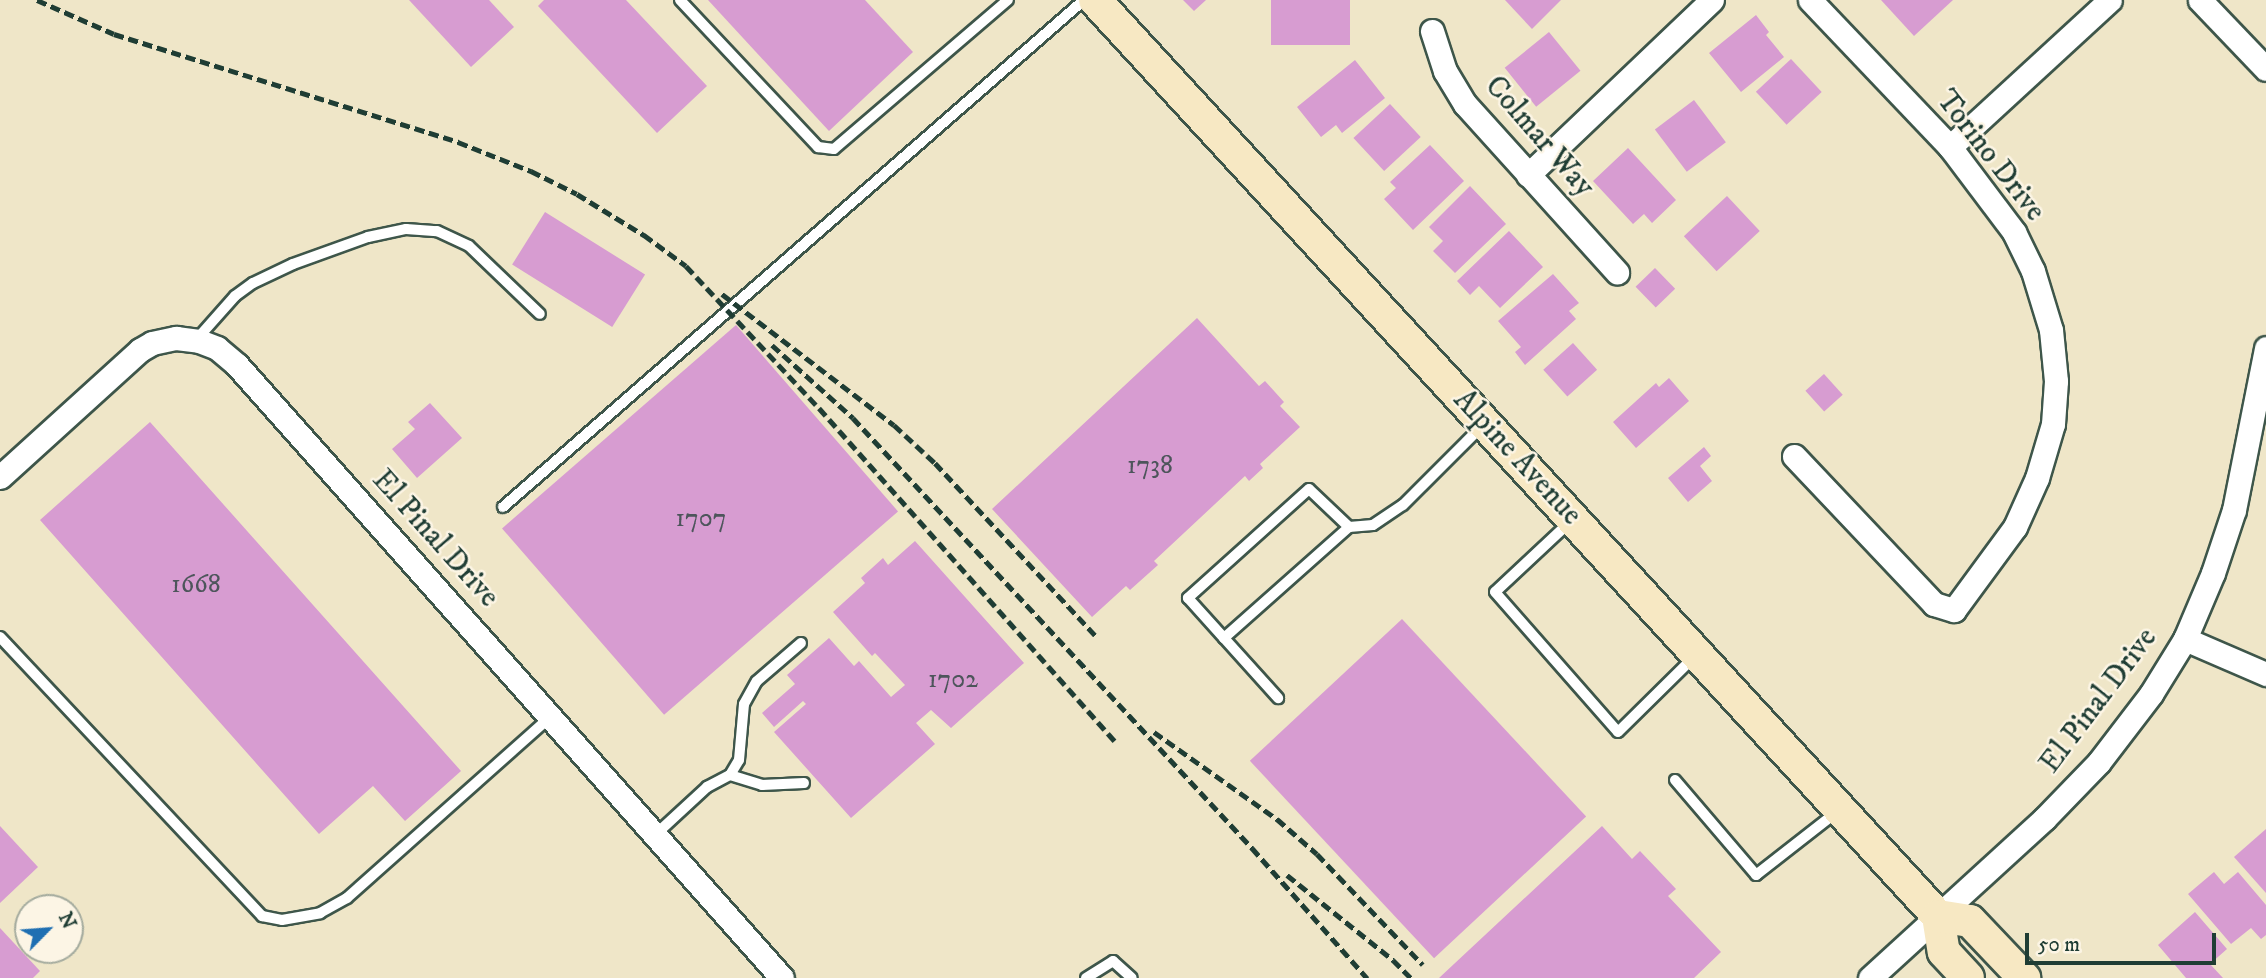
<!DOCTYPE html>
<style>
body{margin:0}
#map{position:relative;width:2266px;height:978px;overflow:hidden;background:#efe6c8;font-family:"IM FELL DW Pica",serif}
div>[style]{position:absolute}
[style*='--x']{left:calc(var(--x)*1px);top:calc(var(--y)*1px);width:calc(var(--w)*1px);rotate:calc(var(--a)*1deg)}
.building>*{inset:0;background:#d79cd1;transform-origin:0 0}
.roads{filter:drop-shadow(2px 0 #3e564a) drop-shadow(-2px 0 #3e564a) drop-shadow(0 2px #3e564a) drop-shadow(0 -2px #3e564a)}
.lane>*{height:10px;margin:-5px;padding:0 5px;transform-origin:5px;border-radius:5px;background:#fff}
.street>*{height:23px;margin:-11.5px;padding:0 11.5px;transform-origin:11.5px;border-radius:11.5px;background:#fff}
.secondary>*{height:32px;margin:-16px;padding:0 16px;transform-origin:16px;border-radius:16px;background:#f7e8c3}
.rail>*{height:5px;margin-top:-2.5px;transform-origin:0;background:repeating-linear-gradient(90deg,#1f3d34 0 10px,transparent 0 15px)}
span{translate:-50% -50%;white-space:nowrap;text-align:center;line-height:1.15;-webkit-text-stroke:5px #fcf5e5;paint-order:stroke}
.number-label{font-size:26px;color:#4d555b}
.number-label span{-webkit-text-stroke-width:0}
.street-label{font-size:30px;color:#1f3d34}
.north{position:absolute;left:14px;top:894px;width:70px;height:70px;box-sizing:border-box;background:#fcf5e5;border:2px solid #a4ab9e;border-radius:50%;rotate:65deg;font-size:19px;font-weight:700;line-height:28px;text-align:center;color:#1f3d34}
.north::after{content:'';display:block;margin:auto;width:24px;height:32px;background:#1f6fb2;clip-path:polygon(50% 0,100% 100%,50% 72%,0 100%)}
.scale{position:absolute;left:2025px;top:933px;width:191px;height:32px;box-sizing:border-box;border:4px solid #1f3d34;border-top:0;padding-left:9px;font-size:21px;line-height:24px;white-space:nowrap;color:#1f3d34;-webkit-text-stroke:5px #fcf5e5;paint-order:stroke}
</style>
<div id="map">
<div class="building">
<div style="clip-path:polygon(409px 0,489px 0,514px 27px,471px 67px)"></div>
<div style="clip-path:polygon(544px 0,626px 0,707px 86px,657px 133px,538px 6px)"></div>
<div style="clip-path:polygon(708px 0,865px 0,913px 52px,829px 131px)"></div>
<div style="clip-path:polygon(1183px 0,1206px 0,1194px 11px)"></div>
<div style="left:1271px;top:0;width:79px;height:45px"></div>
<div style="clip-path:polygon(1505px 0,1561px 0,1532px 29px)"></div>
<div style="clip-path:polygon(1881px 0,1953px 0,1914px 36px)"></div>
<div style="clip-path:polygon(1756px 15px,1769px 32px,1766px 35px,1784px 57px,1741px 92px,1709px 53px)"></div>
<div style="left:1549px;top:32px;width:50px;height:57px;rotate:51deg"></div>
<div style="left:1791px;top:59px;width:45px;height:48px;rotate:47deg"></div>
<div style="clip-path:polygon(1355px 60px,1385px 98px,1342px 133px,1336px 125px,1321px 137px,1297px 107px)"></div>
<div style="left:1694px;top:100px;width:53px;height:49px;rotate:53deg"></div>
<div style="left:1390px;top:104px;width:45px;height:50px;rotate:47deg"></div>
<div style="clip-path:polygon(1430px 145px,1464px 181px,1413px 230px,1384px 199px,1396px 188px,1390px 182px)"></div>
<div style="clip-path:polygon(1628px 148px,1676px 200px,1652px 223px,1644px 214px,1633px 224px,1593px 181px)"></div>
<div style="clip-path:polygon(1470px 186px,1506px 224px,1455px 273px,1433px 251px,1443px 241px,1429px 227px)"></div>
<div style="left:1727px;top:196px;width:48px;height:59px;rotate:47deg"></div>
<div style="left:545px;top:212px;width:118px;height:62px;rotate:32deg"></div>
<div style="clip-path:polygon(1509px 231px,1543px 267px,1500px 308px,1479px 286px,1470px 295px,1457px 281px)"></div>
<div style="left:1655px;top:268px;width:29px;height:27px;rotate:46deg"></div>
<div style="clip-path:polygon(1553px 274px,1579px 303px,1569px 311px,1576px 319px,1525px 365px,1515px 352px,1521px 347px,1498px 321px)"></div>
<div style="clip-path:polygon(1197px 318px,1259px 386px,1265px 381px,1284px 402px,1280px 406px,1300px 427px,1260px 464px,1263px 468px,1249px 481px,1245px 476px,1154px 561px,1158px 565px,1130px 590px,1126px 586px,1092px 617px,992px 509px)"></div>
<div style="left:736px;top:325px;width:247px;height:310px;rotate:49deg"></div>
<div style="left:1573px;top:343px;width:36px;height:40px;rotate:48deg"></div>
<div style="left:1824px;top:374px;width:28px;height:25px;rotate:48deg"></div>
<div style="clip-path:polygon(1669px 378px,1689px 401px,1636px 448px,1613px 422px,1656px 383px,1659px 387px)"></div>
<div style="clip-path:polygon(430px 403px,462px 438px,417px 478px,392px 449px,415px 429px,408px 422px)"></div>
<div style="clip-path:polygon(150px 422px,461px 771px,405px 821px,373px 786px,319px 834px,40px 520px)"></div>
<div style="clip-path:polygon(1704px 447px,1711px 456px,1700px 466px,1712px 481px,1688px 502px,1668px 478px)"></div>
<div style="clip-path:polygon(915px 541px,1024px 663px,951px 728px,931px 710px,916px 723px,935px 744px,851px 818px,774px 732px,806px 704px,803px 701px,774px 727px,762px 713px,795px 684px,787px 675px,829px 638px,854px 666px,859px 661px,891px 697px,905px 685px,875px 653px,872px 656px,833px 612px,865px 583px,861px 578px,883px 558px,888px 565px)"></div>
<div style="left:1402px;top:619px;width:270px;height:208px;rotate:47deg"></div>
<div style="clip-path:polygon(0 826px,38px 867px,0 903px)"></div>
<div style="clip-path:polygon(1602px 826px,1632px 859px,1640px 851px,1676px 889px,1668px 896px,1721px 952px,1694px 978px,1439px 978px)"></div>
<div style="clip-path:polygon(2266px 829px,2266px 893px,2234px 857px)"></div>
<div style="clip-path:polygon(2214px 872px,2224px 884px,2238px 872px,2266px 905px,2266px 935px,2261px 939px,2251px 928px,2231px 944px,2188px 894px)"></div>
<div style="clip-path:polygon(2195px 912px,2227px 949px,2210px 964px,2223px 978px,2186px 978px,2158px 945px)"></div>
<div style="clip-path:polygon(0 928px,40px 971px,33px 978px,0 978px)"></div>
</div>
<div class="roads">
<div class="lane">
<div style="--x:680;--y:0;--w:202;--a:46.8"></div>
<div style="--x:818;--y:147;--w:16;--a:7"></div>
<div style="--x:834;--y:149;--w:229;--a:-40.6"></div>
<div style="--x:196;--y:340;--w:59;--a:-48.4"></div>
<div style="--x:235;--y:296;--w:22;--a:-36"></div>
<div style="--x:253;--y:283;--w:44;--a:-25.4"></div>
<div style="--x:293;--y:264;--w:80;--a:-19.8"></div>
<div style="--x:368;--y:237;--w:39;--a:-12"></div>
<div style="--x:406;--y:229;--w:31;--a:4"></div>
<div style="--x:437;--y:231;--w:35;--a:25"></div>
<div style="--x:469;--y:246;--w:98;--a:43.8"></div>
<div style="--x:503;--y:507;--w:771;--a:-41.11"></div>
<div style="--x:1572;--y:520;--w:105;--a:136.9"></div>
<div style="--x:1495;--y:592;--w:186;--a:48.7"></div>
<div style="--x:1618;--y:732;--w:108;--a:-44.6"></div>
<div style="--x:1349;--y:527;--w:55;--a:-136.5"></div>
<div style="--x:1309;--y:489;--w:163;--a:138"></div>
<div style="--x:1188;--y:598;--w:54;--a:48"></div>
<div style="--x:1224;--y:638;--w:167;--a:-41.6"></div>
<div style="--x:1349;--y:527;--w:24;--a:-5"></div>
<div style="--x:1373;--y:525;--w:36;--a:-34"></div>
<div style="--x:1403;--y:505;--w:115;--a:-45"></div>
<div style="--x:0;--y:637;--w:383;--a:46.8"></div>
<div style="--x:262;--y:916;--w:20;--a:11"></div>
<div style="--x:282;--y:920;--w:39;--a:-10"></div>
<div style="--x:320;--y:913;--w:31;--a:-29"></div>
<div style="--x:347;--y:898;--w:272;--a:-41.7"></div>
<div style="--x:1224;--y:638;--w:81;--a:48"></div>
<div style="--x:730;--y:775;--w:17;--a:-59"></div>
<div style="--x:739;--y:760;--w:56;--a:-84.9"></div>
<div style="--x:744;--y:704;--w:26;--a:-61"></div>
<div style="--x:757;--y:681;--w:58;--a:-40.8"></div>
<div style="--x:1675;--y:780;--w:125;--a:49.5"></div>
<div style="--x:1756;--y:875;--w:104;--a:-38"></div>
<div style="--x:655;--y:835;--w:71;--a:-42.7"></div>
<div style="--x:707;--y:787;--w:26;--a:-28"></div>
<div style="--x:730;--y:775;--w:34;--a:17"></div>
<div style="--x:762;--y:785;--w:42;--a:-2.7"></div>
<div style="--x:1086;--y:978;--w:32;--a:-32"></div>
<div style="--x:1113;--y:961;--w:25;--a:42"></div>
</div>
<div class="street">
<div style="--x:2200;--y:0;--w:95;--a:46.3"></div>
<div style="--x:1432;--y:31;--w:42;--a:72"></div>
<div style="--x:1445;--y:71;--w:39;--a:59"></div>
<div style="--x:1465;--y:104;--w:227;--a:47.9"></div>
<div style="--x:1950;--y:147;--w:217;--a:-42.6"></div>
<div style="--x:1528;--y:175;--w:254;--a:-43.6"></div>
<div style="--x:1794;--y:456;--w:204;--a:46.6"></div>
<div style="--x:1934;--y:604;--w:21;--a:17"></div>
<div style="--x:1954;--y:610;--w:103;--a:-53.7"></div>
<div style="--x:2015;--y:527;--w:54;--a:-65.8"></div>
<div style="--x:2037;--y:478;--w:56;--a:-73.5"></div>
<div style="--x:2053;--y:424;--w:43;--a:-86"></div>
<div style="--x:2056;--y:381;--w:51;--a:-95.6"></div>
<div style="--x:2051;--y:330;--w:62;--a:-107"></div>
<div style="--x:2033;--y:271;--w:43;--a:-116"></div>
<div style="--x:2014;--y:232;--w:106;--a:-127"></div>
<div style="--x:1950;--y:147;--w:203;--a:-133.6"></div>
<div style="--x:0;--y:477;--w:189;--a:-42.2"></div>
<div style="--x:140;--y:350;--w:14;--a:-30"></div>
<div style="--x:152;--y:343;--w:25;--a:-12"></div>
<div style="--x:176;--y:338;--w:23;--a:7"></div>
<div style="--x:199;--y:341;--w:19;--a:21"></div>
<div style="--x:217;--y:348;--w:26;--a:40"></div>
<div style="--x:237;--y:365;--w:820;--a:48.36"></div>
<div style="--x:2185;--y:639;--w:88;--a:23.4"></div>
<div style="--x:1870;--y:978;--w:236;--a:-42.4"></div>
<div style="--x:2044;--y:819;--w:79;--a:-46"></div>
<div style="--x:2099;--y:762;--w:86;--a:-52.6"></div>
<div style="--x:2151;--y:694;--w:65;--a:-58.3"></div>
<div style="--x:2185;--y:639;--w:72;--a:-67"></div>
<div style="--x:2213;--y:573;--w:66;--a:-71.6"></div>
<div style="--x:2234;--y:510;--w:165;--a:-78.8"></div>
</div>
<div class="secondary">
<div style="--x:1095;--y:0;--w:1245;--a:47.38"></div>
<div style="--x:1938;--y:916;--w:36;--a:81"></div>
<div style="--x:1944;--y:952;--w:35;--a:47"></div>
<div style="--x:1938;--y:916;--w:32;--a:9"></div>
<div style="--x:1970;--y:921;--w:79;--a:46.5"></div>
</div>
</div>
<div class="rail">
<div style="--x:37;--y:0;--w:84;--a:23.8"></div>
<div style="--x:114;--y:34;--w:361;--a:17.4"></div>
<div style="--x:458;--y:142;--w:79;--a:21.7"></div>
<div style="--x:531;--y:171;--w:51;--a:26.6"></div>
<div style="--x:577;--y:194;--w:79;--a:31.5"></div>
<div style="--x:644;--y:235;--w:52;--a:36.4"></div>
<div style="--x:686;--y:266;--w:195;--a:46.9"></div>
<div style="--x:819;--y:408;--w:447;--a:48.4"></div>
<div style="--x:722;--y:294;--w:216;--a:37.3"></div>
<div style="--x:894;--y:425;--w:56;--a:42.8"></div>
<div style="--x:935;--y:463;--w:235;--a:47.1"></div>
<div style="--x:772;--y:345;--w:109;--a:42"></div>
<div style="--x:853;--y:418;--w:587;--a:47.14"></div>
<div style="--x:1252;--y:848;--w:174;--a:48.5"></div>
<div style="--x:1154;--y:732;--w:151;--a:35.3"></div>
<div style="--x:1277;--y:819;--w:53;--a:41.2"></div>
<div style="--x:1317;--y:854;--w:153;--a:46.3"></div>
<div style="--x:1287;--y:875;--w:136;--a:38.7"></div>
<div style="--x:1393;--y:960;--w:25;--a:45"></div>
</div>
<div class="number-label">
<span style="left:1150px;top:466px">1738</span>
<span style="left:701px;top:519px">1707</span>
<span style="left:196px;top:585px">1668</span>
<span style="left:953px;top:680px">1702</span>
</div>
<div class="street-label">
<span style="left:1539px;top:137px;rotate:49deg">Colmar Way</span>
<span style="left:1990px;top:156px;rotate:52deg">Torino Drive</span>
<span style="left:1517px;top:458px;rotate:47deg">Alpine Avenue</span>
<span style="left:435px;top:539px;rotate:48deg">El Pinal Drive</span>
<span style="left:2099px;top:701px;rotate:-53deg">El Pinal Drive</span>
</div>
<div class="north">N</div>
<div class="scale">50 m</div>
</div>
